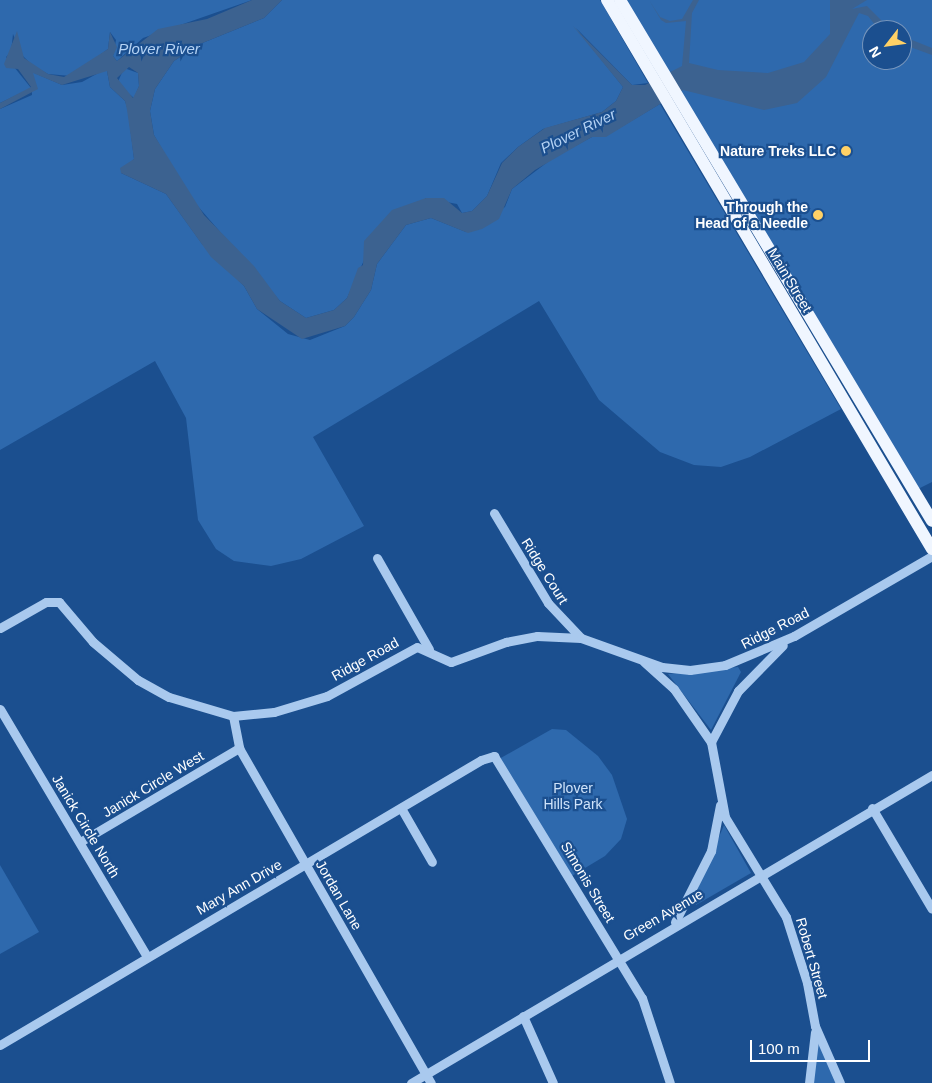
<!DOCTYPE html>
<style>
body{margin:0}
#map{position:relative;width:932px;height:1083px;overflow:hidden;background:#1b4f8f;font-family:Helvetica,sans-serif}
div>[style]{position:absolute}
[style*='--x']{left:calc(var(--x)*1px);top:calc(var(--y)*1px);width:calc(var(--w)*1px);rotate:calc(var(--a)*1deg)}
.green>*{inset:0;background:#2e69ad}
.water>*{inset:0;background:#3c6290}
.minor>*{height:9px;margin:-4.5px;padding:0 4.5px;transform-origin:4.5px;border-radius:4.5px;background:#a9c9ee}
.major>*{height:12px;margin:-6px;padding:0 6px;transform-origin:6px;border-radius:6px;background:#f0f6ff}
.dots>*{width:14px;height:14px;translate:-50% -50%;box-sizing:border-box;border:2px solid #1b4f8f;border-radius:50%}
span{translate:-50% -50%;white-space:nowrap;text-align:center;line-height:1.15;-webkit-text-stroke:4.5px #1b4f8f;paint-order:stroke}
.poi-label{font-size:14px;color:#fff;font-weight:700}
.right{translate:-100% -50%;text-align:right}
.street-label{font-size:14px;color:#fff}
.park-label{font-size:14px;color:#cfe3fa}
.water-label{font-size:15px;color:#b5d3f5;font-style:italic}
.north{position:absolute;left:862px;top:20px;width:50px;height:50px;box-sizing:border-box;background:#1b4f8f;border:1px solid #7695bc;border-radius:50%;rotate:240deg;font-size:14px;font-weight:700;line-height:20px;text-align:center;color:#fff}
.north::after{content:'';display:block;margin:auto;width:18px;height:22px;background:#ffd166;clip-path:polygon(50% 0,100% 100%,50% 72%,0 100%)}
.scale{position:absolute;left:750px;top:1040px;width:120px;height:22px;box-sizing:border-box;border:2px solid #fff;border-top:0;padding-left:6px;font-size:15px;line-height:18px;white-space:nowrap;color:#fff;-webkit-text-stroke:4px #1b4f8f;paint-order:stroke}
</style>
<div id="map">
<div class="green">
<div style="clip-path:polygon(0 0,252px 0,143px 38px,117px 61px,113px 56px,116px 40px,110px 32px,108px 49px,71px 76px,48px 74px,32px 65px,21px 54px,13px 34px,11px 52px,6px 57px,31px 88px,0 103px)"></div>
<div style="clip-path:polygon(282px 0,600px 0,648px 83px,632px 85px,576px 28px,623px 87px,616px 101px,602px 112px,543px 129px,518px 147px,501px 163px,487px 196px,472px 211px,462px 213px,457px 204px,426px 198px,365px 258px,347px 298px,334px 310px,306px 318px,280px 301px,189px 196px,154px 135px,150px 111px,155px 89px,174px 61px,200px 44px,264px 18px)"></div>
<div style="clip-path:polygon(evenodd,620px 0,932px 0,932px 482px,914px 491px,620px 0,872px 30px,902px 30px,902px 60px,872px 60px,872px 30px)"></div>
<div style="clip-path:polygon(124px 68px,138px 73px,139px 86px,134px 98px,117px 84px)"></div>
<div style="clip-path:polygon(102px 71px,107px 71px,110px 87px,125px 101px,128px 110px,134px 159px,121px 173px,166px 194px,202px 244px,244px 286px,257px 309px,288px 334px,310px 340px,345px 326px,354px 317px,371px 290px,377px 264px,406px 225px,431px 218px,466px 232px,505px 207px,512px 189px,553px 158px,592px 137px,606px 136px,660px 104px,841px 409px,750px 457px,721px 467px,694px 465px,660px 452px,599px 400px,539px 301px,313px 437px,364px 526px,301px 559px,271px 566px,234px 561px,216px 549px,198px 520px,186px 418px,155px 361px,0 450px,0 109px,32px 95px,32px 72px,62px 85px,82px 82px)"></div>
<div style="clip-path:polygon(738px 667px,741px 672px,711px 730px,668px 674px)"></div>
<div style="clip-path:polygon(552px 729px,566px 730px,598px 756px,612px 775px,627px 819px,621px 839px,605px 856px,570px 877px,499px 759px)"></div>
<div style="clip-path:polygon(724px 825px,751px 873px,696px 905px,693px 900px)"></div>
<div style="clip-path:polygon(0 865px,39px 932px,0 954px)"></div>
<div style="clip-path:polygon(815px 1026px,840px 1083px,809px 1083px)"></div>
</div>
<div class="water">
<div style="clip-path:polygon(evenodd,252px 0,282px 0,264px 18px,200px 44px,174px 61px,155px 89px,150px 111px,154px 135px,204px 215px,254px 266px,280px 301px,306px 318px,334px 310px,347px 298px,358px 268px,363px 265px,364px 241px,392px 210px,426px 198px,444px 198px,462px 213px,472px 211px,487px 196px,502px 163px,518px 147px,545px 128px,602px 112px,616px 101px,623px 87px,573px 26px,632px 85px,645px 85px,682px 66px,686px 21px,666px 23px,661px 20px,649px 0,660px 17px,670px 21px,682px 19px,693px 0,699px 0,692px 13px,689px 63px,718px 70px,768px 73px,804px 62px,830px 34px,830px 0,867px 0,852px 9px,867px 6px,891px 30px,879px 30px,868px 16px,859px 13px,826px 77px,797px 103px,764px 110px,683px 90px,606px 137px,592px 137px,535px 170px,512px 189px,499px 219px,482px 229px,468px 233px,431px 218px,406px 225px,377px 264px,371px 290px,354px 317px,345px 326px,302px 339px,257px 309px,244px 286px,211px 257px,166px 194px,121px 173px,120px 168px,134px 159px,127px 110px,125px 101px,110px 87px,107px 71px,62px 85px,33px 73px,38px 89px,0 109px,0 103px,31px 87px,18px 69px,6px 68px,4px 64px,17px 31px,24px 58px,48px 74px,64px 77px,108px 49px,110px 32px,117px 47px,113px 56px,117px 61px,158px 29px,207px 19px,252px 0,129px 67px,138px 73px,139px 86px,133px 98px,117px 78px,129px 67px)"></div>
<div style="clip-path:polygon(902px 36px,932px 48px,932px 55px,902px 44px)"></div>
</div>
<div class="minor">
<div style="--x:494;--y:513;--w:105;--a:59"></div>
<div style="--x:548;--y:603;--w:48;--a:46.7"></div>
<div style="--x:377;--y:558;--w:105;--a:60.3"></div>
<div style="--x:0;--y:628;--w:53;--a:-29.5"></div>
<div style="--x:46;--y:602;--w:13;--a:0"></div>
<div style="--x:59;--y:602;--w:52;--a:49.6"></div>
<div style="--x:93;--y:642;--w:59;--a:40.2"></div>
<div style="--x:138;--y:680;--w:35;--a:29"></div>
<div style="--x:169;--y:697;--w:67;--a:16.5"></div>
<div style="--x:233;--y:716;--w:41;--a:-5.6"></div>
<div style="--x:274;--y:712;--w:55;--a:-16.8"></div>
<div style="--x:327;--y:696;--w:102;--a:-28.6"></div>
<div style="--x:417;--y:647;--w:37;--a:24"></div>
<div style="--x:451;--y:662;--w:59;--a:-20"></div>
<div style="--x:506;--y:642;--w:32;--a:-11"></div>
<div style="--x:537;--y:636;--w:44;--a:2.6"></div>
<div style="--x:581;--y:638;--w:86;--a:19.7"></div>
<div style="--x:662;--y:667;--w:28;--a:6"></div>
<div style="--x:690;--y:670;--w:35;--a:-8"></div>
<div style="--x:725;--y:665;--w:75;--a:-22.8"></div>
<div style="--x:794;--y:636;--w:160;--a:-30.1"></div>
<div style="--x:644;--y:662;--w:40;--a:42"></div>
<div style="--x:674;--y:689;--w:65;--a:55.1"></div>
<div style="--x:711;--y:742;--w:76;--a:79.4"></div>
<div style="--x:725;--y:817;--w:117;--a:58.6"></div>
<div style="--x:786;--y:917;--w:69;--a:72.3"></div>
<div style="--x:807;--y:983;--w:44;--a:79.5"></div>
<div style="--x:815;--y:1026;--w:62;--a:66.3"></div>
<div style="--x:0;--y:709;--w:288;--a:59.3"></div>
<div style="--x:233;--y:716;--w:33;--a:79"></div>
<div style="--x:239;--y:748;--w:386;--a:60.2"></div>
<div style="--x:711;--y:742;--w:58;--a:-62.1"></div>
<div style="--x:738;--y:691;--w:64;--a:-45.6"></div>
<div style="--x:401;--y:808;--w:62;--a:60.1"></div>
<div style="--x:872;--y:808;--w:117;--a:59.3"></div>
<div style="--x:80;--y:842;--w:185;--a:-30.6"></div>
<div style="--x:675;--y:922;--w:80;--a:-63.1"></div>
<div style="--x:711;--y:851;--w:47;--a:-78.9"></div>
<div style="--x:523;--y:1016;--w:73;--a:65.9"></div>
<div style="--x:0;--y:1045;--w:559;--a:-30.65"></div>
<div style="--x:481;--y:760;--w:14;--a:-17"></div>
<div style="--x:494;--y:756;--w:284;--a:58.6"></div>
<div style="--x:642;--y:998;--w:89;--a:71.8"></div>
<div style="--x:411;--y:1083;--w:605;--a:-30.59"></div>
<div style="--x:809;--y:1083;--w:51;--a:-83.3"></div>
</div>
<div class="major">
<div style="--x:607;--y:0;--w:638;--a:59.38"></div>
<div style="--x:620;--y:0;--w:607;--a:59.08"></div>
</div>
<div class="dots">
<div style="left:846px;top:151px;background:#ffd166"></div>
<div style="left:818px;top:215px;background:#ffd166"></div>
</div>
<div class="poi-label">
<span class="right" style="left:836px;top:151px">Nature Treks LLC</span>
<span class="right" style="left:808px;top:215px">Through the<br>Head of a Needle</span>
</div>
<div class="street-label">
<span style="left:790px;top:280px;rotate:59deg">Main Street</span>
<span style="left:545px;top:571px;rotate:58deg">Ridge Court</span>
<span style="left:775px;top:628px;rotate:-27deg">Ridge Road</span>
<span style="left:365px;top:659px;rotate:-29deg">Ridge Road</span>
<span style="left:153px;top:784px;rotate:-31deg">Janick Circle West</span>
<span style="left:86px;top:826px;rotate:59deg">Janick Circle North</span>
<span style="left:588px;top:882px;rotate:59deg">Simonis Street</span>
<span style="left:239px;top:887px;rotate:-30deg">Mary Ann Drive</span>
<span style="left:339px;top:895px;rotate:60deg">Jordan Lane</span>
<span style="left:663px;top:915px;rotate:-30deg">Green Avenue</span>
<span style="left:812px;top:958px;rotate:74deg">Robert Street</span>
</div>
<div class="park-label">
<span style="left:573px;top:796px">Plover<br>Hills Park</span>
</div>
<div class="water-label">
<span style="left:159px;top:49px">Plover River</span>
<span style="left:578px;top:131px;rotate:-26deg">Plover River</span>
</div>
<div class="north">N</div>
<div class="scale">100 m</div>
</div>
